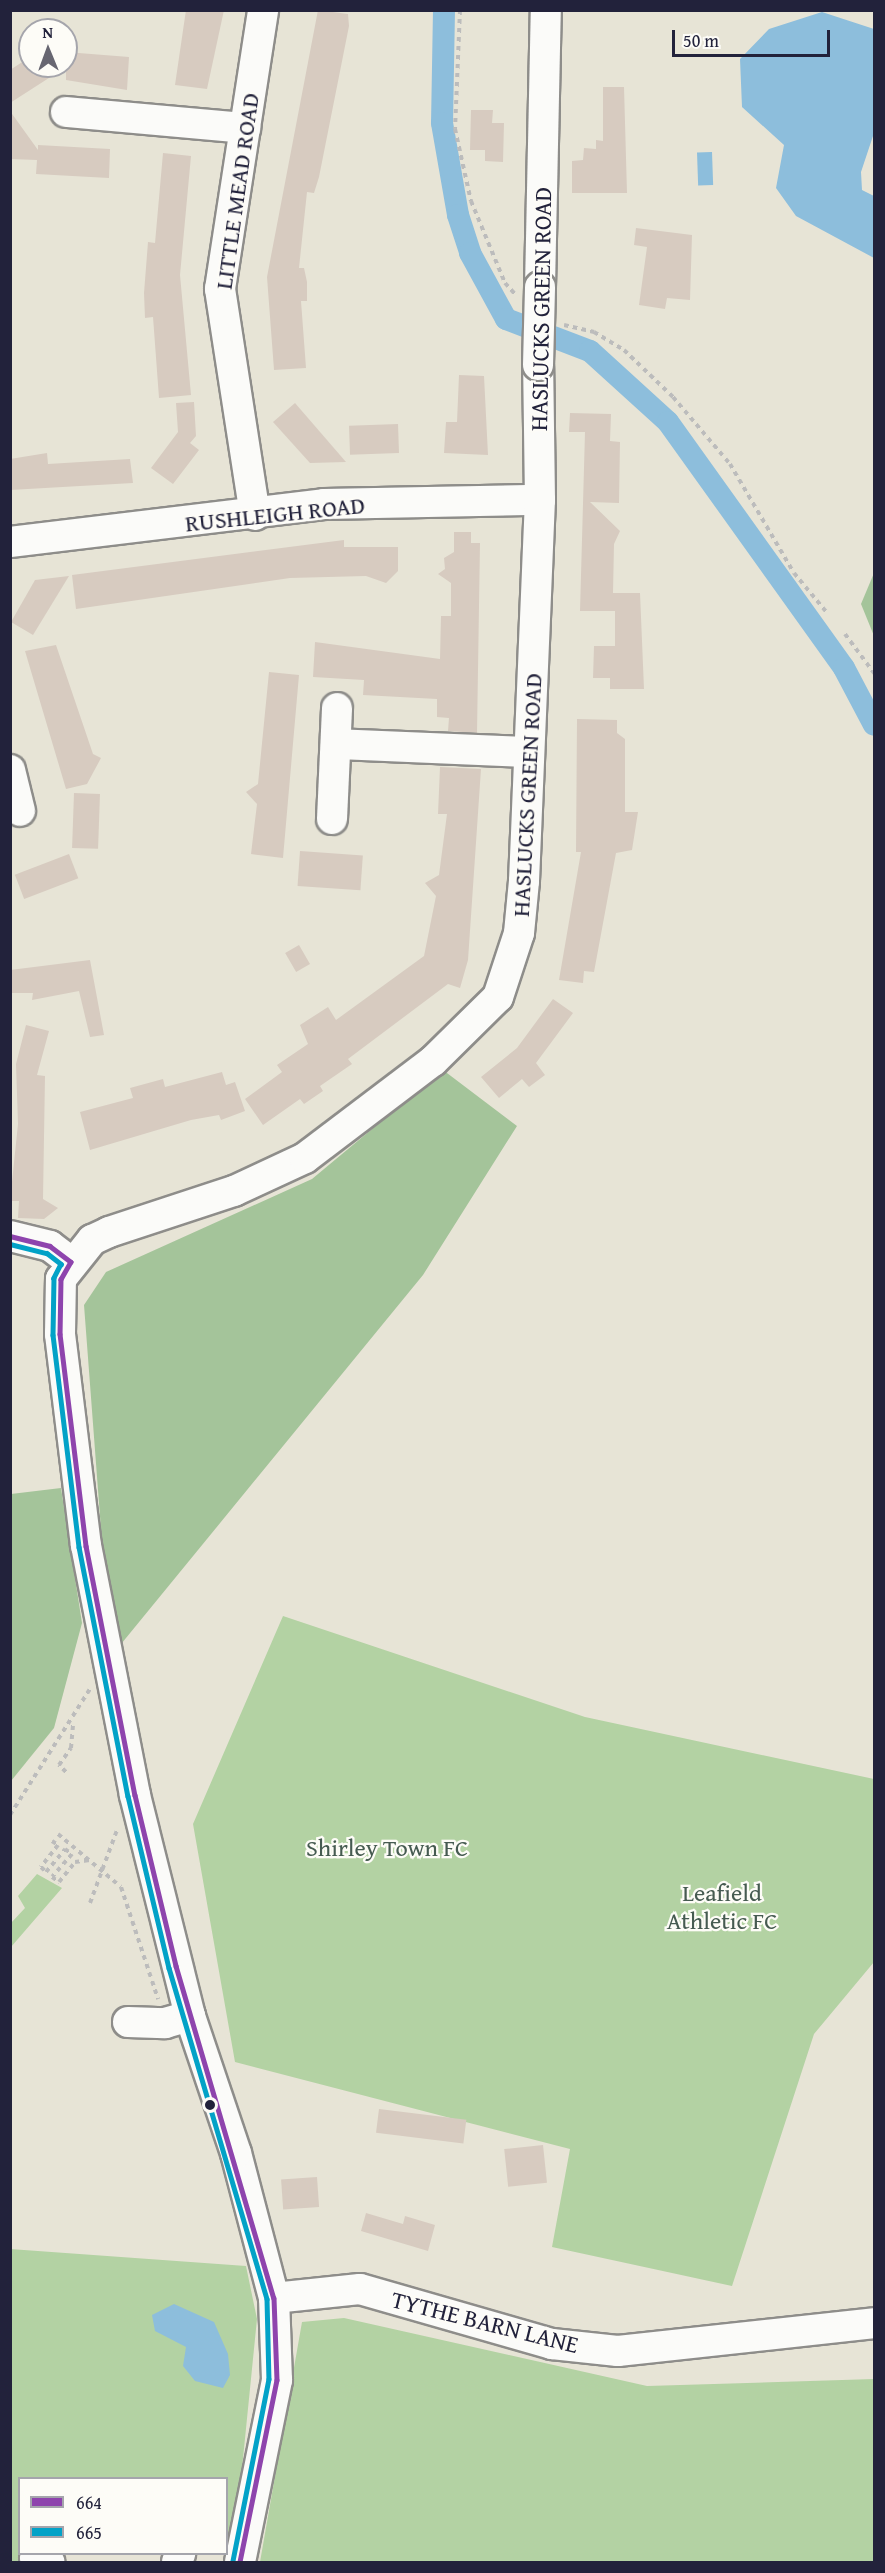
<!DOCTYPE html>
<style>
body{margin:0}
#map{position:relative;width:885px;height:2573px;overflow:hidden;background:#e7e4d6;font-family:"Gentium Book Plus",serif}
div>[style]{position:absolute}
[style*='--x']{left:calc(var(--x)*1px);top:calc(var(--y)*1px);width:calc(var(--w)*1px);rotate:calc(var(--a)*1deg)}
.green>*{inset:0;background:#b3d2a3}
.forest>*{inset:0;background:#a4c49a}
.water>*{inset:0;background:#8dbedc;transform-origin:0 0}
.canal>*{height:22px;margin:-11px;padding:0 11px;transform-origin:11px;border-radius:11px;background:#8dbedc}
.building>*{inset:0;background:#d7cbc0;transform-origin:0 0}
.path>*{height:4px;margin-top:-2px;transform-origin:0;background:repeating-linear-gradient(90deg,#bcbcbc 0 4.5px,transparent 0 9px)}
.roads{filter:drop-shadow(2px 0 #8e8d8a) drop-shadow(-2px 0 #8e8d8a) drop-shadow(0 2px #8e8d8a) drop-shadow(0 -2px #8e8d8a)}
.minor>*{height:30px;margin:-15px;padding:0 15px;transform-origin:15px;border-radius:15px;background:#fbfbf9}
.bridges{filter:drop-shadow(2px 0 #8e8d8a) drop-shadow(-2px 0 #8e8d8a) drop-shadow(0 2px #8e8d8a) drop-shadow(0 -2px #8e8d8a)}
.minor-bridge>*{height:30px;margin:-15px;padding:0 15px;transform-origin:15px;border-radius:15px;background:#fbfbf9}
.bus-1>*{height:4.5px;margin:-2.25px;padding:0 2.25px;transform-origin:2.25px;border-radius:2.25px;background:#8e44ad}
.bus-2>*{height:4.5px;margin:-2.25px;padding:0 2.25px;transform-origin:2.25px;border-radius:2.25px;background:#02a2c7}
.dots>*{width:16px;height:16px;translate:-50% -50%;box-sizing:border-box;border:3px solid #fdfcf7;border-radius:50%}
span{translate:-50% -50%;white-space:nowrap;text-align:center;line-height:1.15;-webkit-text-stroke:4.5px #fdfcf7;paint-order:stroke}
.street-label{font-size:24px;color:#22223b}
.park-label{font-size:24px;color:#465b51}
.frame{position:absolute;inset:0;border:12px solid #22223b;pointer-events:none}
.legend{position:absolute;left:18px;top:2477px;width:210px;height:78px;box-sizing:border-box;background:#fdfcf7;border:2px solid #a5a5ac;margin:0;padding:8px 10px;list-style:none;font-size:18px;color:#22223b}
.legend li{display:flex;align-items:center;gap:12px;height:30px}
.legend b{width:30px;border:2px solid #a5a5ac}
.north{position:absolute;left:18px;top:18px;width:60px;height:60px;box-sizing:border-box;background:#fdfcf7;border:2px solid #a5a5ac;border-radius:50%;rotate:359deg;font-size:16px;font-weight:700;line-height:24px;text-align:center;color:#22223b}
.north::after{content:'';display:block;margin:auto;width:21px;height:27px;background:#676671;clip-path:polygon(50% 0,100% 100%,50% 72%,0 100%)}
.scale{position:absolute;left:672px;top:30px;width:158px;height:27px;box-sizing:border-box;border:3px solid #22223b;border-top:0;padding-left:8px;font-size:18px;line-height:21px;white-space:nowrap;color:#22223b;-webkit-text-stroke:4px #fdfcf7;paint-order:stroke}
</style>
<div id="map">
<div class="green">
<div style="clip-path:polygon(283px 1616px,585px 1717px,874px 1779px,874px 1962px,814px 2034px,732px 2286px,552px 2247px,570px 2149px,235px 2062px,193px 1824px)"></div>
<div style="clip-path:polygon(37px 1874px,62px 1888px,11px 1947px,11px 1923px,25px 1908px,18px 1896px)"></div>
<div style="clip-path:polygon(10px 2249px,246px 2266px,257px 2319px,235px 2538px,227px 2536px,226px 2478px,20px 2478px,20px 2554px,29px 2554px,27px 2562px,11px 2562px)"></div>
<div style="clip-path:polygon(344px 2318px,647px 2386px,874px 2379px,874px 2562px,260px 2562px,302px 2322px)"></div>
</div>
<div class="forest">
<div style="clip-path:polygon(874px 573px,874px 636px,861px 604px)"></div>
<div style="clip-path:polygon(443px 1070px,517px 1126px,423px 1275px,117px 1649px,104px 1569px,84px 1305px,106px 1272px,312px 1179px)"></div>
<div style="clip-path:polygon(61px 1488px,82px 1623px,54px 1728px,11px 1781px,11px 1494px)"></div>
</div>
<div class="water">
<div style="clip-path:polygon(822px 12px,874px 29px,874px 133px,861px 172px,862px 190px,874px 196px,874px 258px,796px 216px,776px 188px,784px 145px,742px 107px,740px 59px,769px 29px)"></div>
<div style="left:712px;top:152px;width:33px;height:15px;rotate:88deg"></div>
<div style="clip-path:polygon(174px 2304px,214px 2322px,228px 2354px,230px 2375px,223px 2388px,195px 2381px,183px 2366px,186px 2347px,155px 2331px,152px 2315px)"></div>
</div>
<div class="canal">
<div style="--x:444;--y:10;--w:113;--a:91"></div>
<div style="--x:442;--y:123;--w:93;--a:80.1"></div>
<div style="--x:458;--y:215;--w:40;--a:72"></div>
<div style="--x:470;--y:253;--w:75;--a:61.4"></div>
<div style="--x:506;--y:319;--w:90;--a:20.9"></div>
<div style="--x:590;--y:351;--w:105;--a:42.3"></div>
<div style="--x:668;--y:422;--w:302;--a:54.4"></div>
<div style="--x:844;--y:668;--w:64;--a:62.2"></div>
</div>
<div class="building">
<div style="clip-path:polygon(186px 10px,224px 10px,207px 89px,175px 85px)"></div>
<div style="clip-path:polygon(318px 10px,348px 14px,349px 26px,319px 177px,314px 193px,307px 192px,299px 268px,304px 268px,307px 282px,307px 301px,301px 301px,306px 368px,274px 370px,267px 277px)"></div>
<div style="clip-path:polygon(66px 52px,129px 57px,127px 90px,66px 80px,66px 67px,10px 103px,10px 70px,30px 57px,30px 66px,66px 66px)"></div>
<div style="clip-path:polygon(603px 87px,624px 87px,627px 193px,572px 193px,572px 161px,583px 160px,584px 148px,596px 149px,596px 140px,603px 141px)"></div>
<div style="clip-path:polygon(471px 110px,493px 110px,492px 123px,504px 123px,503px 162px,485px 161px,485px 150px,470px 150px)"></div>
<div style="clip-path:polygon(10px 111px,38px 150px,38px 145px,110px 149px,109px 178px,36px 174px,37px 160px,10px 159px)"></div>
<div style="clip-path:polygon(163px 153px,191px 156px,180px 275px,191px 395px,159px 398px,153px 317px,145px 318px,144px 293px,148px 242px,155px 243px)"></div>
<div style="clip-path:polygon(636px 228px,692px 235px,690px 300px,667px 298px,665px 309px,639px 305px,647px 247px,634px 245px)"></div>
<div style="clip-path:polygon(459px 375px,484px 376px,488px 455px,444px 453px,446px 422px,457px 422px)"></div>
<div style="clip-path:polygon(194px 402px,196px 436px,190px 443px,199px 450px,173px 484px,151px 468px,178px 432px,176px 403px)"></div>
<div style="clip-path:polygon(295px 403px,346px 462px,310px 463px,273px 422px)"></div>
<div style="clip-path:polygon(570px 413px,611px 414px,610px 441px,620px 442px,619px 503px,590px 502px,620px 531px,614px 544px,613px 593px,640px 593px,644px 689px,610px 689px,610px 678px,593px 678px,594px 646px,615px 646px,615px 611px,580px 611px,585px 432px,569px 432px)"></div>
<div style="left:398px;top:424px;width:29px;height:49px;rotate:88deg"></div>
<div style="clip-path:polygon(47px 453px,48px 464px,130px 459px,133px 483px,10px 490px,10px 459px)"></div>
<div style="clip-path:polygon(454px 532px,471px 532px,471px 543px,480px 543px,477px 733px,448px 731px,449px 718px,437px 717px,437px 699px,363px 695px,364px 680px,313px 677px,315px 642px,440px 659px,441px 616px,451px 616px,451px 583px,438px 574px,445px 569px,444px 558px,454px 552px)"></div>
<div style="clip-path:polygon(344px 540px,344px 547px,398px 547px,398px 571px,386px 583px,366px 576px,290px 578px,76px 609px,72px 575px)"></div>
<div style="clip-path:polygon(69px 576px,33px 635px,11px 622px,35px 580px)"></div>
<div style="clip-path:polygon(56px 645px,93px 754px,101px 758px,87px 784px,66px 789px,25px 651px)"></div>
<div style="clip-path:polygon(269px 672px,299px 675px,283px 858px,251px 854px,257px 804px,246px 792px,258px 784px)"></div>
<div style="clip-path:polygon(577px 719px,617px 720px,617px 733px,625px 739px,625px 812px,638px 812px,632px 850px,616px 853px,594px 972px,584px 971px,583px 983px,559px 980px,581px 852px,576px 852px)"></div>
<div style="clip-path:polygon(440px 767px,481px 769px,468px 960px,460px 988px,448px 984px,348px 1059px,352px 1064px,320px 1086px,323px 1091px,304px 1104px,300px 1099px,263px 1125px,245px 1099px,282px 1072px,277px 1065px,308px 1044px,300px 1025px,328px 1007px,336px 1020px,424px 956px,436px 896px,425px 883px,439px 875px,447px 814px,438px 814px)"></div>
<div style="left:74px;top:793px;width:26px;height:55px;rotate:2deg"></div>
<div style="left:300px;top:851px;width:63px;height:35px;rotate:4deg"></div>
<div style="left:69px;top:854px;width:26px;height:58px;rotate:69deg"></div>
<div style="left:299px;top:945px;width:22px;height:16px;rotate:60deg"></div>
<div style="clip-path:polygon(90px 960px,104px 1035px,90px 1037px,79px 991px,32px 1000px,33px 993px,10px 993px,10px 970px)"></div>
<div style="clip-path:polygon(553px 999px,573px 1013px,536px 1063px,545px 1075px,529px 1087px,522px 1079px,499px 1098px,481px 1077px,517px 1048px)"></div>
<div style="clip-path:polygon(26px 1025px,49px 1031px,37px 1075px,45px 1076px,43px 1199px,58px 1208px,44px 1219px,18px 1218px,19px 1201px,10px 1201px,18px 1124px,16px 1064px)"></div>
<div style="clip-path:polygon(222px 1072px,226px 1085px,235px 1082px,245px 1111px,221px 1120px,219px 1115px,191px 1120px,90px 1150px,80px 1112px,133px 1098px,130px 1088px,163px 1079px,165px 1087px)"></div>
<div style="left:379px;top:2109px;width:88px;height:24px;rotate:7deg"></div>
<div style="left:543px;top:2145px;width:38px;height:39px;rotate:84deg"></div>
<div style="left:317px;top:2177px;width:30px;height:36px;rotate:86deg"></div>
<div style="clip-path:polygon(366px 2213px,403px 2224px,405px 2216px,435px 2225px,428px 2251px,361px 2231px)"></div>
</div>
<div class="path">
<div style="--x:460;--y:10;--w:119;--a:92.4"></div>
<div style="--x:455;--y:129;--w:74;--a:77.5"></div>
<div style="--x:471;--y:201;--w:89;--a:67.5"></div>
<div style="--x:505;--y:283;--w:15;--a:48"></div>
<div style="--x:564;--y:325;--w:31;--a:13"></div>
<div style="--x:594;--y:332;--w:35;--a:31"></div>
<div style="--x:624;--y:350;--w:68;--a:43.8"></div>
<div style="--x:673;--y:397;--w:88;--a:49.6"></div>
<div style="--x:730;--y:464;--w:126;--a:59.6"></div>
<div style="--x:794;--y:573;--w:53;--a:50.3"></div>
<div style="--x:845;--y:634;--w:49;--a:53.4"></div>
<div style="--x:66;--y:1772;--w:10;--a:-135"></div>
<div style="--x:59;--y:1765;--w:21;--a:-55"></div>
<div style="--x:71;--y:1748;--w:25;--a:-85"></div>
<div style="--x:10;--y:1815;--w:149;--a:-57.6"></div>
<div style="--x:10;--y:1817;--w:7;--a:90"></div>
<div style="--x:58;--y:1834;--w:82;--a:40.1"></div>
<div style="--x:121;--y:1887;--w:118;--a:71.7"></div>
<div style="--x:52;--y:1841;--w:7;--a:34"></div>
<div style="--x:58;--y:1845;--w:28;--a:128"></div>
<div style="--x:41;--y:1867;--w:7;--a:45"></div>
<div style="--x:46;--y:1872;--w:30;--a:-50"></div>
<div style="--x:65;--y:1849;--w:9;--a:36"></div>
<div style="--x:72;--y:1854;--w:30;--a:131"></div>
<div style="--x:52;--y:1877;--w:9;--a:36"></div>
<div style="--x:59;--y:1882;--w:26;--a:-51"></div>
<div style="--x:75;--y:1862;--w:15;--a:-8"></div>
<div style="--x:90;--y:1903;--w:78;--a:-69.7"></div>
</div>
<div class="roads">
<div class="minor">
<div style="--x:66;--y:112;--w:180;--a:5.1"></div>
<div style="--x:540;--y:287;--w:277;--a:-88.8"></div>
<div style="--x:255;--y:515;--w:229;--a:-98.8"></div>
<div style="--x:220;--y:289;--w:282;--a:-81.2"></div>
<div style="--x:10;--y:542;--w:316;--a:-6.9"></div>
<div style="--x:324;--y:504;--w:216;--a:-1.1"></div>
<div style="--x:336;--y:744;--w:193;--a:2.4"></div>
<div style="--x:10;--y:770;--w:42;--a:76.3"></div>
<div style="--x:332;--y:819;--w:111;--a:-87.4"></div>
<div style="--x:10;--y:1236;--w:41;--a:14"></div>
<div style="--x:50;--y:1246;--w:26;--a:37"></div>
<div style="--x:128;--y:2022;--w:37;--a:2"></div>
<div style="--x:165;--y:2023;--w:26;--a:-16"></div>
<div style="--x:274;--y:2298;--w:86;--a:-6"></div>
<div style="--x:360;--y:2289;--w:200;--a:16"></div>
<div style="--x:552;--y:2344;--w:66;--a:6.1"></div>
<div style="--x:618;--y:2351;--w:258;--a:-6.2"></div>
<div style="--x:35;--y:2558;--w:15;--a:16"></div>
<div style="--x:177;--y:2562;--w:9;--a:-69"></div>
<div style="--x:240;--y:2562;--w:186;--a:-78.5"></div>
<div style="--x:277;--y:2380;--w:82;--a:-92.1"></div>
<div style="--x:274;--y:2298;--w:150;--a:-104.7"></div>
<div style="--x:236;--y:2153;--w:145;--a:-108.6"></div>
<div style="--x:190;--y:2016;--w:228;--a:-104"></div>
<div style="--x:135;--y:1795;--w:254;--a:-101.1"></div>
<div style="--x:86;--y:1546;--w:214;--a:-97"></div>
<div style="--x:60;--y:1334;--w:55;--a:-89"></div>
<div style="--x:61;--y:1279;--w:50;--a:-51.5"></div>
<div style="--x:92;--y:1240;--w:19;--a:-25"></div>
<div style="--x:109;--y:1232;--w:132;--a:-18.2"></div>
<div style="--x:234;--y:1191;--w:78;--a:-24.9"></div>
<div style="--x:305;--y:1158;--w:161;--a:-37.2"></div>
<div style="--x:433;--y:1061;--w:91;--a:-44.6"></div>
<div style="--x:498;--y:997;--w:67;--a:-71.8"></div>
<div style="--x:519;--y:933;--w:52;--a:-84.5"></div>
<div style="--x:524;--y:881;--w:381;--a:-87.6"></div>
<div style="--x:540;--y:500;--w:135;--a:-90.8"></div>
</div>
</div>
<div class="bridges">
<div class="minor-bridge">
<div style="--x:538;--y:365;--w:78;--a:-88.5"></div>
</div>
</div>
<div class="bus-1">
<div style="--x:10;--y:1236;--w:41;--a:14"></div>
<div style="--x:50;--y:1246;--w:26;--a:37"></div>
<div style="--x:71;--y:1262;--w:20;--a:120"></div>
<div style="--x:61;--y:1279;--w:55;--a:91"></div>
<div style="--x:60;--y:1334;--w:214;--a:83"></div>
<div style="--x:86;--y:1546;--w:254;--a:78.9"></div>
<div style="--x:135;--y:1795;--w:176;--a:76.5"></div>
<div style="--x:176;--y:1966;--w:346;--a:73.6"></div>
<div style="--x:274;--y:2298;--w:82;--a:87.9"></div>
<div style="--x:277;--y:2380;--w:186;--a:101.5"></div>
</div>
<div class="bus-2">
<div style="--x:10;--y:1244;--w:38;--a:14"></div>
<div style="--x:47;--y:1253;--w:18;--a:38"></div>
<div style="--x:61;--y:1264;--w:16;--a:117"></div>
<div style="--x:54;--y:1278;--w:57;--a:91"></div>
<div style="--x:53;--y:1335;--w:214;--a:83"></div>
<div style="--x:79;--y:1547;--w:254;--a:78.9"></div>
<div style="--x:128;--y:1796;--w:177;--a:76.6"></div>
<div style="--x:169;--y:1968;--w:345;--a:73.5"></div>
<div style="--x:267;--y:2299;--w:80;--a:88.6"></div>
<div style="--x:269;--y:2379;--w:186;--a:101.2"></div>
</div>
<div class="dots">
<div style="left:210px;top:2105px;background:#22223b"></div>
</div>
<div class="street-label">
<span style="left:237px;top:191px;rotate:-82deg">LITTLE MEAD ROAD</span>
<span style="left:541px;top:309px;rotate:-89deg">HASLUCKS GREEN ROAD</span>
<span style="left:275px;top:514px;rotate:-6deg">RUSHLEIGH ROAD</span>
<span style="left:527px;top:795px;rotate:-87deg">HASLUCKS GREEN ROAD</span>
<span style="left:485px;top:2322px;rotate:14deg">TYTHE BARN LANE</span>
</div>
<div class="park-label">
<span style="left:387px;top:1848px">Shirley Town FC</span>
<span style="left:722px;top:1907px">Leafield<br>Athletic FC</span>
</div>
<div class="frame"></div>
<ul class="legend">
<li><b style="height:8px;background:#8e44ad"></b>664</li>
<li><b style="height:8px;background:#02a2c7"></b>665</li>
</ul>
<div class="north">N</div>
<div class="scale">50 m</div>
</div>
